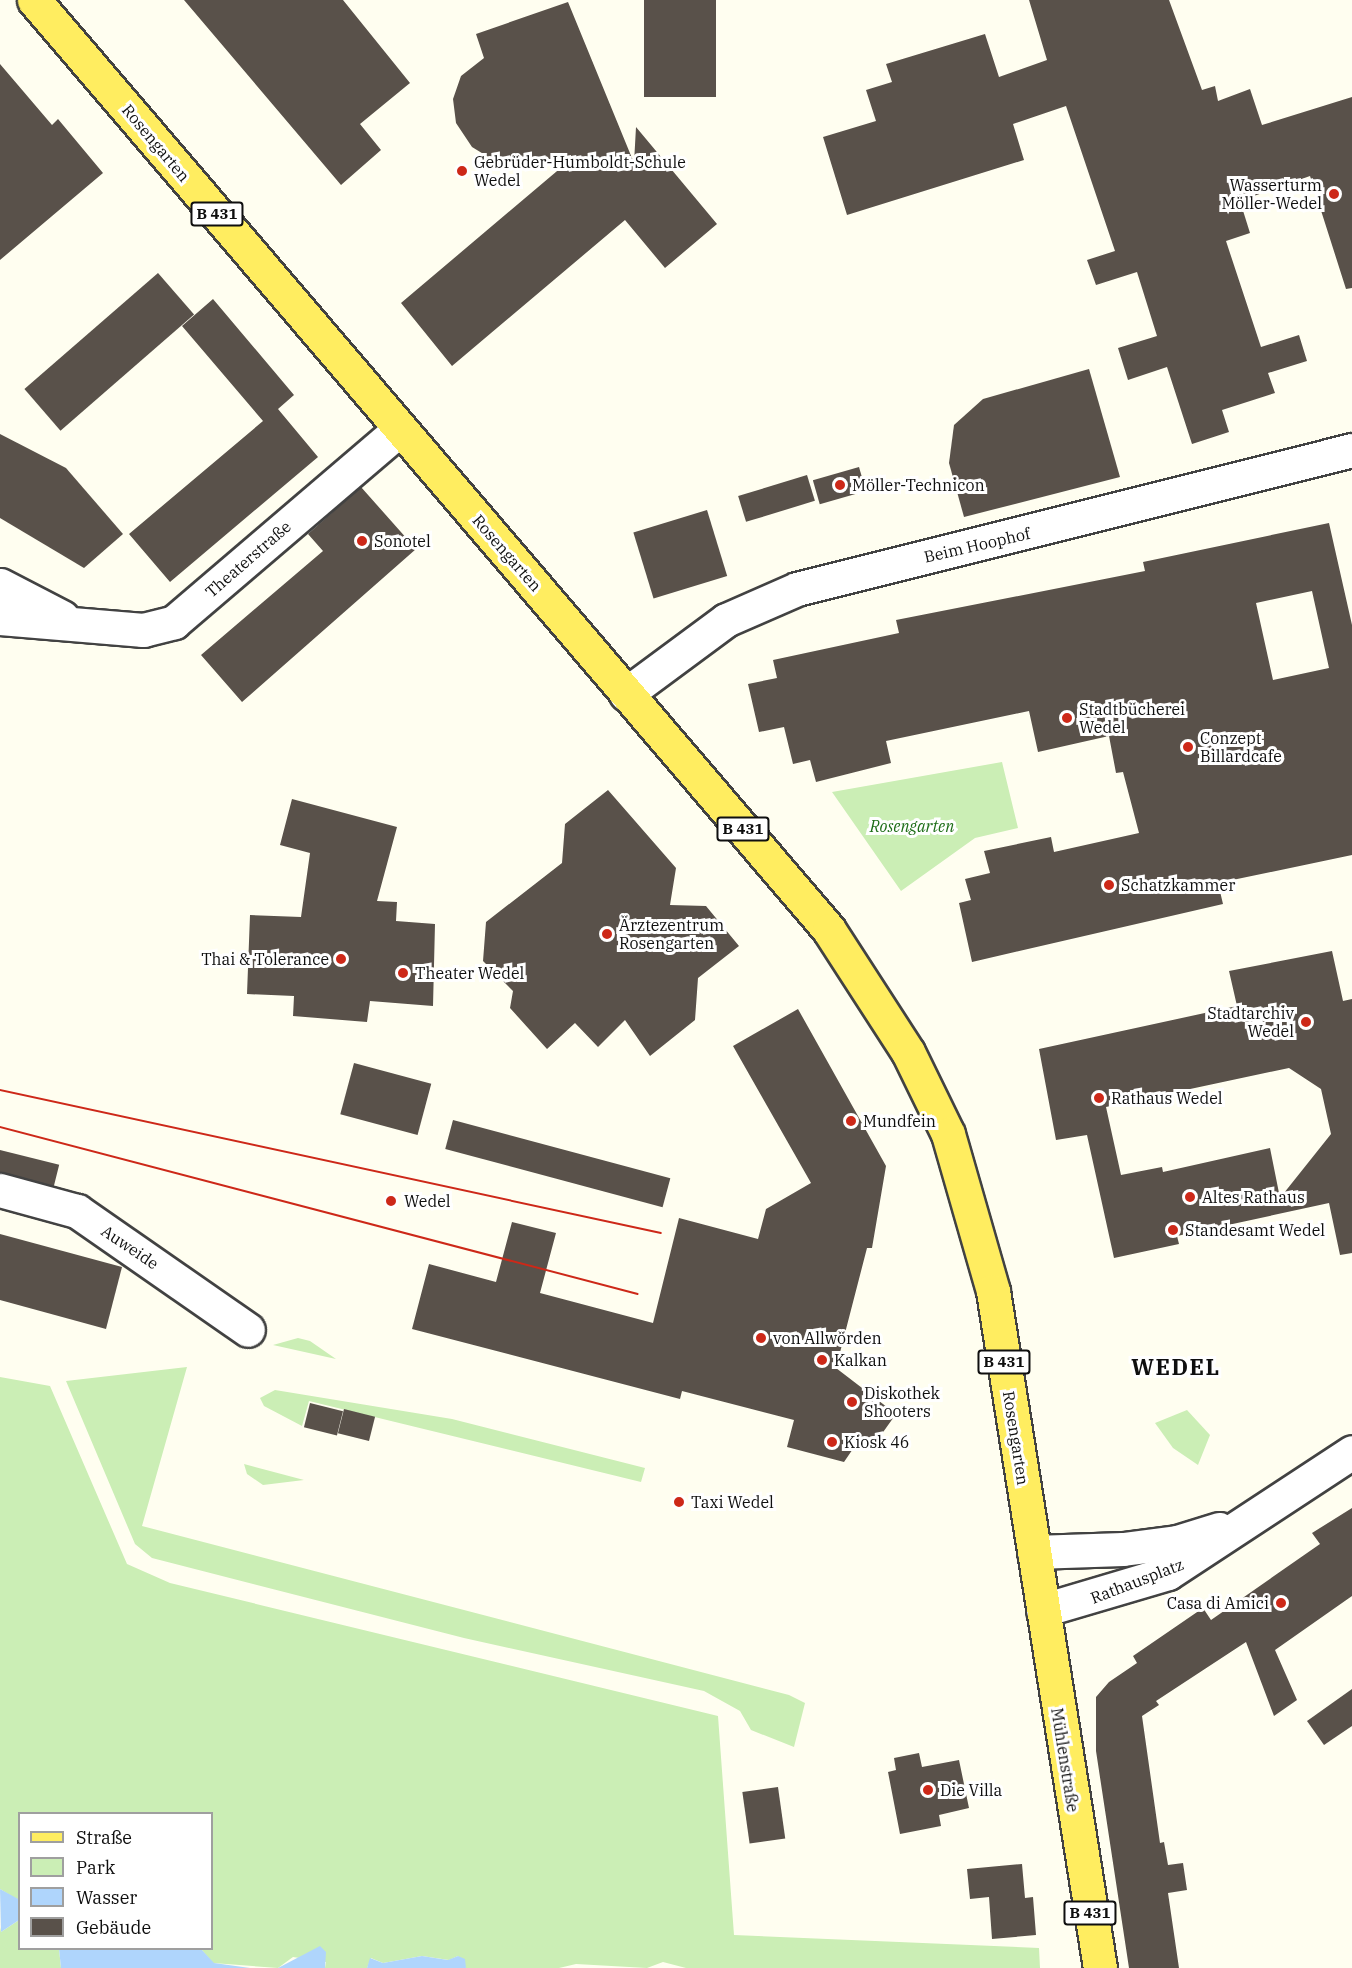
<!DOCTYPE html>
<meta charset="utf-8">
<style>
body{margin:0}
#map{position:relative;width:1352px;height:1968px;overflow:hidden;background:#fffef0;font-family:"IBM Plex Serif",serif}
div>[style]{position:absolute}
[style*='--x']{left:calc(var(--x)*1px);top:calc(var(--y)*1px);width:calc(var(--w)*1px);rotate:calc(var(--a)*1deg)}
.green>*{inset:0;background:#cbeeb5}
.water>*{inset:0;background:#afd5fc}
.building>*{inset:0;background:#59514a;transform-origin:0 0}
.roads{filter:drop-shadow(2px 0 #424242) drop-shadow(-2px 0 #424242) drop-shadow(0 2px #424242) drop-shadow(0 -2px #424242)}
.minor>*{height:33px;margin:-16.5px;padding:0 16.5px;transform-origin:16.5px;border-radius:16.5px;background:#fff}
.major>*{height:33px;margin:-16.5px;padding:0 16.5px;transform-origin:16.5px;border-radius:16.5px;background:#ffed60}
.tram>*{height:1.5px;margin:-0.75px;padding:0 0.75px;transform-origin:0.75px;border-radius:0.75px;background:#cd2818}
.dots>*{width:16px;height:16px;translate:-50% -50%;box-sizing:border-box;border:3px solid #fff;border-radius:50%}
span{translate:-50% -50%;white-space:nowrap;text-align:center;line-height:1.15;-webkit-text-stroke:6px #fff;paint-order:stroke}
.shield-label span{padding:2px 4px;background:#fff;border:2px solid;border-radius:4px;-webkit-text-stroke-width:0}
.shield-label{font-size:15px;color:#0f0f0f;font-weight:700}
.street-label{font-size:16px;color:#0f0f0f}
.poi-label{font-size:16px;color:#0f0f0f}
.left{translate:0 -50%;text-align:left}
.right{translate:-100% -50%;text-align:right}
.park-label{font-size:16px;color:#1e6e18;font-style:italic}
.district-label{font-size:22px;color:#0f0f0f;font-weight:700;letter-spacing:1.5px}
.legend{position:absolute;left:18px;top:1812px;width:195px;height:138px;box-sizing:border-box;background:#fff;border:2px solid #9f9f9f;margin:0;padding:8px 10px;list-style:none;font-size:18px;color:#0f0f0f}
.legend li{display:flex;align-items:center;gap:12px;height:30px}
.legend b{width:30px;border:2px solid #9f9f9f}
</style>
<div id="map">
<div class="green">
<div style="clip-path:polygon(1002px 762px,1018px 828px,975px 838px,901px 891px,832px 792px)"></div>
<div style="clip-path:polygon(298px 1338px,310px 1341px,336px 1359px,273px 1345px)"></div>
<div style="clip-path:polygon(187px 1367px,142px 1526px,789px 1695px,805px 1703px,794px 1747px,751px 1730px,740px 1711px,704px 1691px,464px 1638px,152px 1558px,135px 1544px,66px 1381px)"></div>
<div style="clip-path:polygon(0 1377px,50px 1386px,127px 1564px,170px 1583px,718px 1716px,734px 1935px,1039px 1948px,1040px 1968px,686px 1968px,663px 1962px,647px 1968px,576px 1964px,559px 1968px,466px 1968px,458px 1956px,449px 1960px,422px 1956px,383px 1963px,371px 1958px,367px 1968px,325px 1968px,326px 1962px,293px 1957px,278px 1968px,213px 1963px,201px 1949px,212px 1948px,212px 1814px,20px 1814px,19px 1900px,13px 1897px,0 1889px)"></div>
<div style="clip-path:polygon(275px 1390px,452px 1419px,645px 1468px,641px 1482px,309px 1401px,302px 1426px,264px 1406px,260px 1398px)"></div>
<div style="clip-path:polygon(1187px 1410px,1210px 1435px,1198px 1465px,1173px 1448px,1155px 1423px)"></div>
<div style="clip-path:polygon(244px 1464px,304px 1480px,263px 1485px,247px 1474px)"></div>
<div style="clip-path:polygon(19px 1920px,20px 1948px,59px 1949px,61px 1968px,0 1968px,0 1927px,1px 1932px)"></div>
</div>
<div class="water">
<div style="clip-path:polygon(0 1889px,20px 1900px,19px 1920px,1px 1932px)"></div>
<div style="clip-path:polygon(320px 1946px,326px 1952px,325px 1968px,278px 1968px)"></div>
<div style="clip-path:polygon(59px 1949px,201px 1949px,214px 1963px,250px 1968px,61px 1968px)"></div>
<div style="clip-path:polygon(422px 1956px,448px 1960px,458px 1956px,465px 1959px,466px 1968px,367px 1968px,370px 1958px,383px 1963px)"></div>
</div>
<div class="building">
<div style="clip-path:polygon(184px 0,343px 0,410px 83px,360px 124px,381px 150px,341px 185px)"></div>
<div style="left:644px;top:0;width:72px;height:97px"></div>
<div style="clip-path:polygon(1029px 0,1169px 0,1202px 90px,1215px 86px,1218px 101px,1250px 89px,1262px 125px,1352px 97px,1352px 288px,1346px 289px,1310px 176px,1240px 201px,1250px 233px,1226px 241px,1261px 347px,1299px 335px,1307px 361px,1268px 373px,1275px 393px,1222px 410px,1229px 432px,1192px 444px,1167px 367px,1128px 380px,1118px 348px,1157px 336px,1137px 272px,1096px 285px,1087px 260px,1115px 251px,1066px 106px,1013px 124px,1024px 160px,847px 215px,823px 137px,876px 121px,866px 90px,892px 82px,886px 64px,985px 34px,999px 77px,1047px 60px)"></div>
<div style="clip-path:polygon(568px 2px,634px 163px,636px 127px,717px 224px,665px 268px,625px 220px,452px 366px,401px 303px,563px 166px,490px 158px,472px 147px,456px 123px,453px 99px,461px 76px,484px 58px,476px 34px)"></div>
<div style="clip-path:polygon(0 64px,52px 125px,58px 119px,103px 173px,0 260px)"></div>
<div style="left:158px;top:273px;width:55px;height:177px;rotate:49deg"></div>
<div style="clip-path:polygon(213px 299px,294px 395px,278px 409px,318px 457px,170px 582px,129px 534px,263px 421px,182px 326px)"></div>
<div style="clip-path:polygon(1089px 369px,1120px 477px,964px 517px,949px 463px,954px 425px,983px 399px)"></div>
<div style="clip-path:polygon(0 434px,66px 468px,123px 534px,84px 568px,0 518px)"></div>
<div style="left:859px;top:467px;width:25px;height:48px;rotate:74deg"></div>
<div style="left:807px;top:475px;width:27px;height:72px;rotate:73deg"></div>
<div style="clip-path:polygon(361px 487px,416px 549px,242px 702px,201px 655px,323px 551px,308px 534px)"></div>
<div style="left:707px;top:510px;width:69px;height:77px;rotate:73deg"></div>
<div style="clip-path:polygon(evenodd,1329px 523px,1352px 625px,1352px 855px,1218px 883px,1223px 904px,972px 962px,959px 903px,971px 900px,965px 879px,990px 873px,984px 851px,1051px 837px,1054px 852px,1139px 833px,1123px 772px,1116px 773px,1109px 736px,1038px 752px,1029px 711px,886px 741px,891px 763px,816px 782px,810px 760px,793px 764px,784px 727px,759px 732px,748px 684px,777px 678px,773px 660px,899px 633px,896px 620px,1145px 571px,1143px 562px,1329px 523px,1312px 591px,1329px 668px,1273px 680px,1256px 603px,1312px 591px)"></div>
<div style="clip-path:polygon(608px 790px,676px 868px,670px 905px,706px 906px,739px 946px,698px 978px,695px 1020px,650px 1056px,625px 1020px,598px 1047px,575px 1023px,547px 1049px,510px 1008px,513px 991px,483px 961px,486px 922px,562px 863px,565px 824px)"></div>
<div style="clip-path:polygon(292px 799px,397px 827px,377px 901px,397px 902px,396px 921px,435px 924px,433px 1006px,370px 1001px,367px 1022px,293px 1016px,294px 996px,247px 994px,250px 915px,301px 917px,310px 853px,280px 845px)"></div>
<div style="clip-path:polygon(evenodd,1332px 951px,1343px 1001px,1352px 999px,1352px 1253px,1340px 1255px,1329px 1203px,1177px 1236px,1179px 1244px,1114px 1258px,1087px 1135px,1056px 1140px,1039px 1049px,1237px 1006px,1229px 971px,1332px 951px,1289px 1068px,1321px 1089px,1331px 1134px,1280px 1198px,1270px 1148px,1163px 1172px,1162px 1167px,1121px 1175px,1106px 1107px,1289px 1068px)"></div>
<div style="clip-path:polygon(798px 1009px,886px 1166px,872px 1248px,867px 1248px,836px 1368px,896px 1414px,871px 1449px,859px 1440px,844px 1462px,787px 1447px,794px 1420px,682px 1391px,680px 1399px,412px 1329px,429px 1264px,496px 1282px,512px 1222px,556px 1233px,540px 1293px,653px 1323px,679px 1218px,758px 1239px,766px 1209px,811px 1183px,733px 1046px)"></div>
<div style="left:354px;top:1063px;width:80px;height:53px;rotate:15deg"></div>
<div style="left:453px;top:1120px;width:225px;height:30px;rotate:15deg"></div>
<div style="left:0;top:1150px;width:61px;height:22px;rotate:14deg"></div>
<div style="clip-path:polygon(0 1234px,122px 1267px,106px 1329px,0 1300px)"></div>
<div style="left:310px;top:1403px;width:34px;height:25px;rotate:14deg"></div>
<div style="left:344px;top:1409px;width:32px;height:25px;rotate:14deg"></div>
<div style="clip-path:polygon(1352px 1508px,1352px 1596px,1275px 1650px,1297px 1700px,1274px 1716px,1246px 1642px,1156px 1701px,1159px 1705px,1142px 1716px,1160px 1843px,1164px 1842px,1168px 1865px,1183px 1863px,1187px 1890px,1168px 1893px,1179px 1968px,1129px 1968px,1096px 1751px,1096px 1697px,1109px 1682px,1137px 1663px,1133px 1656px,1203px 1608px,1211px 1620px,1320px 1544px,1312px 1533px)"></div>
<div style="clip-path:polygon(1352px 1689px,1352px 1726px,1324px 1745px,1307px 1721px)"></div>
<div style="clip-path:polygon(919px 1753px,922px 1767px,959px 1760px,969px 1808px,939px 1815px,941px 1826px,900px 1834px,888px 1772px,896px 1770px,894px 1758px)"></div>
<div style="left:778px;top:1787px;width:52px;height:36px;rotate:82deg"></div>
<div style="clip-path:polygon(1022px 1864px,1025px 1898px,1033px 1897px,1036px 1935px,992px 1939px,989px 1897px,970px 1899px,967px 1869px)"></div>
</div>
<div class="roads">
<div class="minor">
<div style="--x:0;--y:585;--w:70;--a:27.3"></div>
<div style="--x:0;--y:618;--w:144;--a:4.8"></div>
<div style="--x:143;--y:630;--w:32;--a:-14"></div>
<div style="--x:174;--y:622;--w:297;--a:-40.5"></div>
<div style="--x:626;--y:694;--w:124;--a:-36.5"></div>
<div style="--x:726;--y:620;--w:77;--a:-23.6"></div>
<div style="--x:797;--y:589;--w:572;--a:-14.06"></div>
<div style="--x:0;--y:1190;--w:80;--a:15.3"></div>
<div style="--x:77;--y:1211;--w:208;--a:34.8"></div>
<div style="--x:1034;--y:1552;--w:89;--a:-1.9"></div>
<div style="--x:1123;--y:1549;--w:54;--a:-7.4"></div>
<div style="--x:1177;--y:1542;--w:44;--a:-17.2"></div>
<div style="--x:1043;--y:1610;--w:130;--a:-16.5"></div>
<div style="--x:1168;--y:1573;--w:220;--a:-33.3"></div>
</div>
<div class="major">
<div style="--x:34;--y:0;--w:1223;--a:49.47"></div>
<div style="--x:829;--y:930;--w:145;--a:57.1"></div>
<div style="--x:908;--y:1052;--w:91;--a:64"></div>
<div style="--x:948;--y:1134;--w:163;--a:74"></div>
<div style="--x:993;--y:1291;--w:685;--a:81.02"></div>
</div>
</div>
<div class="tram">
<div style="--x:0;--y:1090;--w:676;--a:12.21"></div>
<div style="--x:0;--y:1127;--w:659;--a:14.67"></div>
</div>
<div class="dots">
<div style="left:462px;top:171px;background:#cd2818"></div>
<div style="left:1334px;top:194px;background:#cd2818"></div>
<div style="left:840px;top:485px;background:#cd2818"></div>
<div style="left:362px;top:541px;background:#cd2818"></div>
<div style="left:1067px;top:718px;background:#cd2818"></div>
<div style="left:1188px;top:747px;background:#cd2818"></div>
<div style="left:1109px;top:885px;background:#cd2818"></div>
<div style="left:607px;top:934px;background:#cd2818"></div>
<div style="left:341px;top:959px;background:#cd2818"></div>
<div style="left:403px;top:973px;background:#cd2818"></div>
<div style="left:1306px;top:1022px;background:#cd2818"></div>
<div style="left:1099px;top:1098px;background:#cd2818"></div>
<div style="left:851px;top:1121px;background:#cd2818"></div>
<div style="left:1190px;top:1197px;background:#cd2818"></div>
<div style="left:391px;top:1201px;background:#cd2818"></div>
<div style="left:1173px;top:1230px;background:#cd2818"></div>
<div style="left:761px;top:1338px;background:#cd2818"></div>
<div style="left:822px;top:1360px;background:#cd2818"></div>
<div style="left:852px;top:1402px;background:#cd2818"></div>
<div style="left:832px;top:1442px;background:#cd2818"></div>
<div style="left:679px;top:1502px;background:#cd2818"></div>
<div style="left:1281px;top:1603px;background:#cd2818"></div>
<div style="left:928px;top:1790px;background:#cd2818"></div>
</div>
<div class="shield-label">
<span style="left:217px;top:214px">B 431</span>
<span style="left:743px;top:829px">B 431</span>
<span style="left:1004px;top:1362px">B 431</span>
<span style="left:1090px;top:1913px">B 431</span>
</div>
<div class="street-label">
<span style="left:156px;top:143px;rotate:50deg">Rosengarten</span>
<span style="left:977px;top:545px;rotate:-13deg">Beim Hoophof</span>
<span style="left:507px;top:553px;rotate:49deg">Rosengarten</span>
<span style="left:248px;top:559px;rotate:-41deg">Theaterstraße</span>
<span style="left:130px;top:1247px;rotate:34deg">Auweide</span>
<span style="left:1016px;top:1438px;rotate:81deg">Rosengarten</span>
<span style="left:1137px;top:1581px;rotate:-21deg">Rathausplatz</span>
<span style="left:1065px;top:1760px;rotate:81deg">Mühlenstraße</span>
</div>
<div class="poi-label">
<span class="left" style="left:474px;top:171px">Gebrüder-Humboldt-Schule<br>Wedel</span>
<span class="right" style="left:1322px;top:194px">Wasserturm<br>Möller-Wedel</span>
<span class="left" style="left:852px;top:485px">Möller-Technicon</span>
<span class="left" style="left:374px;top:541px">Sonotel</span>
<span class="left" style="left:1079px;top:718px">Stadtbücherei<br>Wedel</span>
<span class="left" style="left:1200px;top:747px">Conzept<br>Billardcafe</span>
<span class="left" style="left:1121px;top:885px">Schatzkammer</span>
<span class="left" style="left:619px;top:934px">Ärztezentrum<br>Rosengarten</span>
<span class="right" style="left:329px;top:959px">Thai &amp; Tolerance</span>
<span class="left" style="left:415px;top:973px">Theater Wedel</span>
<span class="right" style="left:1294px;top:1022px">Stadtarchiv<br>Wedel</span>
<span class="left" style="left:1111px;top:1098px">Rathaus Wedel</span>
<span class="left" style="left:863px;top:1121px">Mundfein</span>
<span class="left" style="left:1202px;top:1197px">Altes Rathaus</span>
<span class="left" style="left:404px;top:1201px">Wedel</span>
<span class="left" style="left:1185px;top:1230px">Standesamt Wedel</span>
<span class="left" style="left:773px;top:1338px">von Allwörden</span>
<span class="left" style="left:834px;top:1360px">Kalkan</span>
<span class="left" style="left:864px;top:1402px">Diskothek<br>Shooters</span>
<span class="left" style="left:844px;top:1442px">Kiosk 46</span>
<span class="left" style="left:691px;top:1502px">Taxi Wedel</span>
<span class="right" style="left:1269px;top:1603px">Casa di Amici</span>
<span class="left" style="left:940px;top:1790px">Die Villa</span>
</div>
<div class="park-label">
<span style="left:912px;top:826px">Rosengarten</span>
</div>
<div class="district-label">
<span style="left:1176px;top:1367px">WEDEL</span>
</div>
<ul class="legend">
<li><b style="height:8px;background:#ffed60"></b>Straße</li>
<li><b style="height:16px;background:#cbeeb5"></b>Park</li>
<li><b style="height:16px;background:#afd5fc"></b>Wasser</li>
<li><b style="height:16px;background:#59514a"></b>Gebäude</li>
</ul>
</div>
